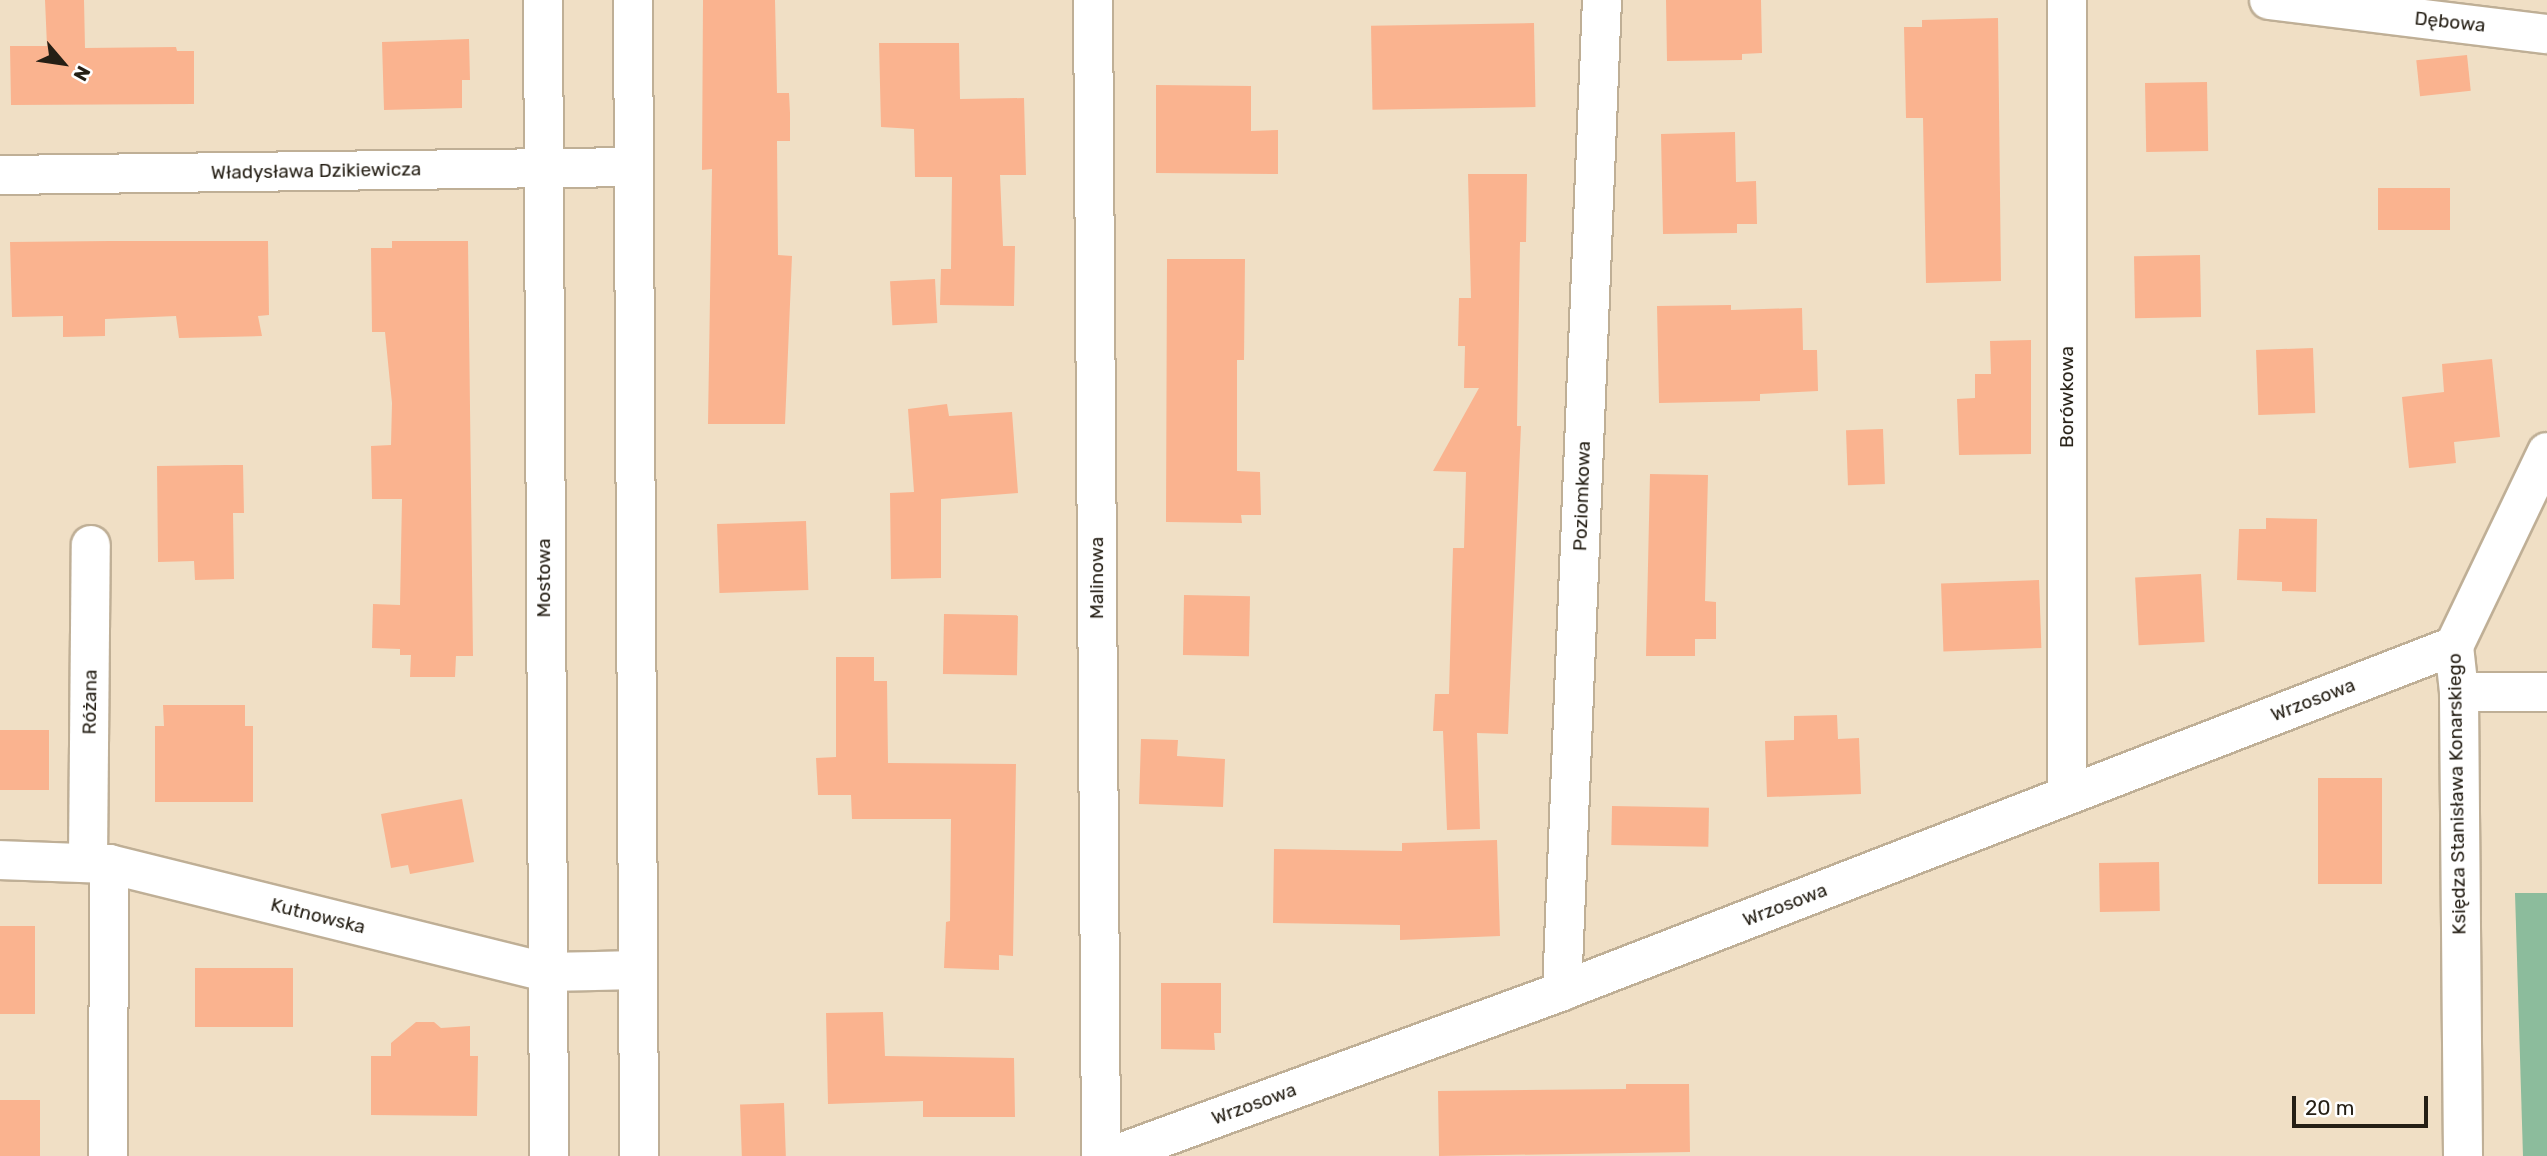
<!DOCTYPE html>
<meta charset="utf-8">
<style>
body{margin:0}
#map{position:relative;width:2547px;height:1156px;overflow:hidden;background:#f0dfc5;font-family:Rubik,sans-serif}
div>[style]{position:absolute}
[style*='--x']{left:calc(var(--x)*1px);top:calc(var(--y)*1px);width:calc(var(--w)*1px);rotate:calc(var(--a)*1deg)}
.green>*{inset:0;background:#8cbc9c}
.building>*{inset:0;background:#fab38f;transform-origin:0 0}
.roads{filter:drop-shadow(2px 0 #bfaf96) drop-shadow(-2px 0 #bfaf96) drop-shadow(0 2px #bfaf96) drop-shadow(0 -2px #bfaf96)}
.minor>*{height:38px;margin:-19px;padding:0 19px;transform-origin:19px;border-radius:19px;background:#fff}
span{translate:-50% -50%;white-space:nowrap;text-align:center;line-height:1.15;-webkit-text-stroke:7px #fff;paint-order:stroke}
.street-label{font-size:19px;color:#251f15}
.north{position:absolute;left:28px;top:28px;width:70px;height:70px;-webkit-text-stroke:5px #fff;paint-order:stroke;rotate:119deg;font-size:19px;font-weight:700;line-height:28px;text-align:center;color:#251f15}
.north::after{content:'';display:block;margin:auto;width:24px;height:32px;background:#251f15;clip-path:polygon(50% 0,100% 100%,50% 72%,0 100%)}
.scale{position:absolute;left:2292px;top:1096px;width:136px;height:32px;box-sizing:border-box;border:4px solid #251f15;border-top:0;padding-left:9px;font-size:21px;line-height:24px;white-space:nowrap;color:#251f15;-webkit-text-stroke:5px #fff;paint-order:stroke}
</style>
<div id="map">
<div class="green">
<div style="clip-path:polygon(2547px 893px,2547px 1156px,2523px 1156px,2515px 893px)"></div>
</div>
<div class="building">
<div style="clip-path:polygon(45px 0,84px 0,85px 48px,176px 47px,177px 51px,194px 51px,194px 104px,11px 105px,10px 46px,47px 46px)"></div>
<div style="clip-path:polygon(703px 0,775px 0,777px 93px,789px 93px,790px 113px,790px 141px,777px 141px,778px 255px,792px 256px,785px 424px,708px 424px,712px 169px,702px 170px)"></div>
<div style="clip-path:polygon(1666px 0,1761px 0,1762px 53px,1742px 54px,1742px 60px,1667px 61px)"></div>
<div style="clip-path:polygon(1998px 18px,2001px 281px,1926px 283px,1923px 118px,1906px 118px,1904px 27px,1922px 27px,1922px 20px)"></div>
<div style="left:1534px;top:23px;width:84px;height:163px;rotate:89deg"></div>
<div style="clip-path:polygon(469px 39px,470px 80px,462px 80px,462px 108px,384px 110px,382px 42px)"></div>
<div style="clip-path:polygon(879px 43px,959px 43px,960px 99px,1024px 98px,1026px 175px,1000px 175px,1003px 246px,1015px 246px,1014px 306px,940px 305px,941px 269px,951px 269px,952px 177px,915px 177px,914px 129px,881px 127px)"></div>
<div style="left:2467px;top:55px;width:36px;height:51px;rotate:84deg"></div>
<div style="left:2207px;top:82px;width:69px;height:62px;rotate:89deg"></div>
<div style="clip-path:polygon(1156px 85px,1251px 86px,1251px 131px,1278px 130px,1278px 174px,1156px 173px)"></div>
<div style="clip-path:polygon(1735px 132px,1736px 182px,1756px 181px,1757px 224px,1737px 224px,1737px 233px,1663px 234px,1661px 134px)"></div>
<div style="clip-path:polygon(1468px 174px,1527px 174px,1526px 242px,1520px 242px,1517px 426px,1521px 426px,1508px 734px,1477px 733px,1480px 829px,1447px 830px,1443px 731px,1433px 731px,1435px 694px,1449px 694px,1453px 548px,1464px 548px,1466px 472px,1433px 471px,1479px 388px,1464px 388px,1465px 346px,1458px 346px,1459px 298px,1471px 298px)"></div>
<div style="left:2378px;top:188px;width:72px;height:42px"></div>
<div style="clip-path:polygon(110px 241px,268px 241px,269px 315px,258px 316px,262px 336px,179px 338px,176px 316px,105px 319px,105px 336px,63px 337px,63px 316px,12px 317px,10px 242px)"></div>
<div style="clip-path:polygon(392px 241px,468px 241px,473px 656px,456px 656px,455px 677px,410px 677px,411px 655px,400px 655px,400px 649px,372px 648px,373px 604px,400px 605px,402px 499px,372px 499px,371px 446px,391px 445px,392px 403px,385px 332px,372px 332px,371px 248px,392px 248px)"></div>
<div style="left:2200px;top:255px;width:62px;height:66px;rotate:89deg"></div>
<div style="clip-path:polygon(1167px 259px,1245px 259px,1244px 360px,1237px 360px,1237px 471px,1260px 472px,1261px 515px,1241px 515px,1242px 523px,1166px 522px)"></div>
<div style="left:935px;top:279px;width:44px;height:45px;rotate:87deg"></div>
<div style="clip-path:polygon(1731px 305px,1731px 310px,1802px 308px,1803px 350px,1817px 350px,1818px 391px,1760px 394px,1760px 401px,1659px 403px,1657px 306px)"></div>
<div style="clip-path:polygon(2031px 340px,2031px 454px,1959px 455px,1957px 399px,1975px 398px,1975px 374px,1991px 374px,1990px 341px)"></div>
<div style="left:2313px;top:348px;width:65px;height:57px;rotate:88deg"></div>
<div style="clip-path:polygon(2492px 359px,2500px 437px,2454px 442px,2456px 463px,2409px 468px,2402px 397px,2444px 392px,2442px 364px)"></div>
<div style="clip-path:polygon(947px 404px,949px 416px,1012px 412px,1018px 493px,941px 499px,941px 578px,891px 579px,890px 493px,914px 492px,908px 409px)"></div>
<div style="left:1883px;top:429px;width:55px;height:37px;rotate:88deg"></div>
<div style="clip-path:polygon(226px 465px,243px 465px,244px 513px,233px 513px,234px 579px,195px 580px,194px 561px,158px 562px,157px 466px)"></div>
<div style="clip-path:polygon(1650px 474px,1708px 475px,1705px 601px,1716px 602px,1716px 639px,1695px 639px,1695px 656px,1646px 656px)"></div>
<div style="clip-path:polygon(2266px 518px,2317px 519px,2316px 592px,2282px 591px,2282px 582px,2237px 580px,2239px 529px,2266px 529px)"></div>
<div style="left:806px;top:521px;width:69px;height:89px;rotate:88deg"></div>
<div style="left:2201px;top:574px;width:68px;height:66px;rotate:87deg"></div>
<div style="left:2039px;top:580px;width:68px;height:98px;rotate:88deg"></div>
<div style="left:1184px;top:595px;width:66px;height:60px;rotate:1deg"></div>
<div style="left:944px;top:614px;width:74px;height:60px;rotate:1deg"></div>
<div style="clip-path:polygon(836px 657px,874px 657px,874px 681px,887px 681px,888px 763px,1016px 764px,1013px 956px,999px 955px,999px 970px,944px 968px,946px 922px,950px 921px,951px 819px,852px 819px,851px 795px,818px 795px,816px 758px,836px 757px)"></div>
<div style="clip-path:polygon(163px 705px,245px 705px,245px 726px,253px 726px,253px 802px,155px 802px,155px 726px,164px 726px)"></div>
<div style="clip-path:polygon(1837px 715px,1838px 739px,1859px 738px,1861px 794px,1767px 797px,1765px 741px,1794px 740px,1794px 716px)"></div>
<div style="left:0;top:730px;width:49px;height:60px"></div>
<div style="clip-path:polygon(1141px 739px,1178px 740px,1177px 756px,1225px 759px,1223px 807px,1139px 804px)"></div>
<div style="left:2318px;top:778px;width:64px;height:106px"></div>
<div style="clip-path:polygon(462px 799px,474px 862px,410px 874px,408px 865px,391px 868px,381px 814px)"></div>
<div style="left:1612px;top:806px;width:97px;height:39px;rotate:1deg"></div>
<div style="clip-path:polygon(1497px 840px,1500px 936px,1400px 940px,1400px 925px,1273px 923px,1274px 849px,1402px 851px,1402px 843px)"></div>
<div style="left:2159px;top:862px;width:49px;height:60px;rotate:89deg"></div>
<div style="left:0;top:926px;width:35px;height:88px"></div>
<div style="left:195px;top:968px;width:98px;height:59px"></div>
<div style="clip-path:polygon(1161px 983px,1221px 983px,1221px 1033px,1214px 1033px,1215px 1050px,1161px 1049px)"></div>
<div style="clip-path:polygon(883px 1012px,885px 1056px,1014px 1058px,1015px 1117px,923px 1117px,923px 1101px,828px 1104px,826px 1013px)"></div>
<div style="clip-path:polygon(416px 1022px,434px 1022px,441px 1028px,470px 1026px,470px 1056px,478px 1056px,477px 1116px,371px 1115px,371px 1056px,391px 1056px,391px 1043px)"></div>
<div style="clip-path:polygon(1626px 1084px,1689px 1084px,1690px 1152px,1439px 1156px,1438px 1091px,1626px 1089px)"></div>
<div style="left:0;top:1100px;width:40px;height:56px"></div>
<div style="left:784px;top:1103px;width:53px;height:44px;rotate:88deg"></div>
</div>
<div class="roads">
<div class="minor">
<div style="--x:543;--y:0;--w:1156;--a:89.7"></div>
<div style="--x:633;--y:0;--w:1156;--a:89.7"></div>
<div style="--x:1093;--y:0;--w:1156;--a:89.6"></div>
<div style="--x:2067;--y:0;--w:795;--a:90"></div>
<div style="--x:2269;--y:0;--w:280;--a:7"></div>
<div style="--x:0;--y:175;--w:633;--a:-0.72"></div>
<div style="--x:2459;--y:692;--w:88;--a:0"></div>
<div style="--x:0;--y:860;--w:109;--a:2.1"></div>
<div style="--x:109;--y:864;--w:449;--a:13.9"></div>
<div style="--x:545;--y:972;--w:92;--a:-1.2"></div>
<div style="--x:88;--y:860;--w:315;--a:-89.5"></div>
<div style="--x:1562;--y:991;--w:992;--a:-87.69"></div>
<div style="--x:108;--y:1156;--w:292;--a:-89.8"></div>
<div style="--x:1112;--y:1156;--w:479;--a:-20.1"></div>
<div style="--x:1562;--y:991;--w:956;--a:-21.15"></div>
<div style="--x:2463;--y:1156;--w:464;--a:-90.5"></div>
<div style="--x:2459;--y:692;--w:46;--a:-96.2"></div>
<div style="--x:2454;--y:646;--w:215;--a:-64.4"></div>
</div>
</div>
<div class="street-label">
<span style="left:2450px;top:22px;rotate:6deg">Dębowa</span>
<span style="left:316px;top:171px;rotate:-1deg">Władysława Dzikiewicza</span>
<span style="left:2067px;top:397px;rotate:-90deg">Borówkowa</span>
<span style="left:1582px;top:496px;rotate:-88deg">Poziomkowa</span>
<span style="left:544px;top:578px;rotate:-90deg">Mostowa</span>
<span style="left:1097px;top:578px;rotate:-90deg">Malinowa</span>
<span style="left:2313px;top:700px;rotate:-21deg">Wrzosowa</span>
<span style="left:90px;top:702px;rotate:-89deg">Różana</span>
<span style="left:2457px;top:794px;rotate:-91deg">Księdza Stanisława Konarskiego</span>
<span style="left:1785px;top:905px;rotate:-21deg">Wrzosowa</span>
<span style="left:318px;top:916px;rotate:14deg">Kutnowska</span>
<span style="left:1254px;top:1104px;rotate:-20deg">Wrzosowa</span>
</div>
<div class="north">N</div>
<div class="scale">20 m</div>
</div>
